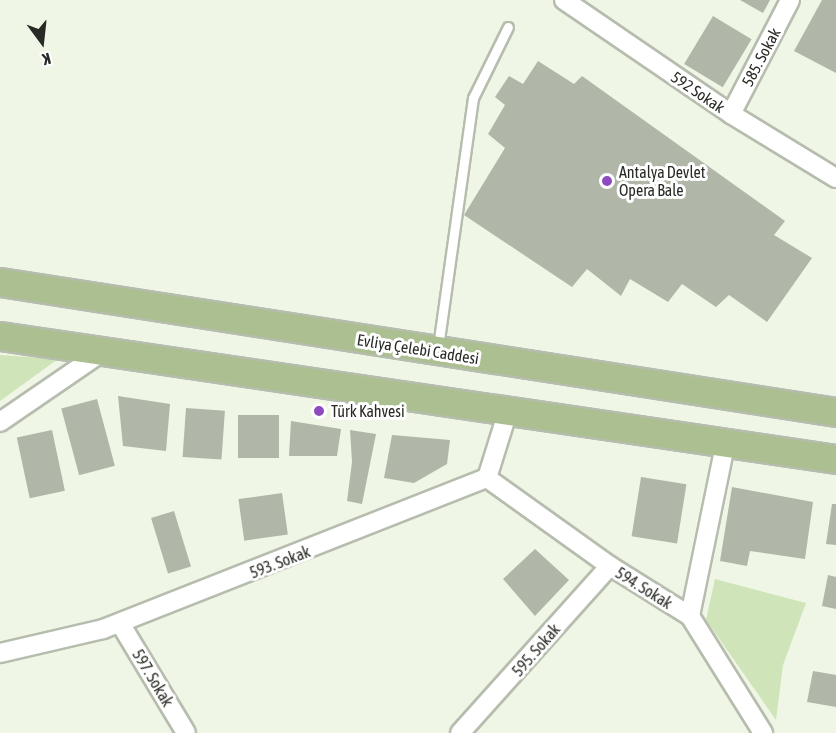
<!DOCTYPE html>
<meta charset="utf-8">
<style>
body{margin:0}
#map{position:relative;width:836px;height:733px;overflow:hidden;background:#eff6e6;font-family:"Asap Condensed",sans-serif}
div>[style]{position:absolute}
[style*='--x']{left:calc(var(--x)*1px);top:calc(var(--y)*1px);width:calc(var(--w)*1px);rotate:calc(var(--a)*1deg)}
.green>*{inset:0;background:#d0e4b9}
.building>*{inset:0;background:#b0b7a8;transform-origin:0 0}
.roads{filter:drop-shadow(2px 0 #b6bdae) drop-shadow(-2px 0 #b6bdae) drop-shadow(0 2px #b6bdae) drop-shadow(0 -2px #b6bdae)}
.service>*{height:9px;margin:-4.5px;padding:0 4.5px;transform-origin:4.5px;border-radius:4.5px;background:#fff}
.minor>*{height:18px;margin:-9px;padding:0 9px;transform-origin:9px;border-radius:9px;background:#fff}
.primary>*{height:27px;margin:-13.5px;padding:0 13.5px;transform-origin:13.5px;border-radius:13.5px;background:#acbf90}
.dots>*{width:16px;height:16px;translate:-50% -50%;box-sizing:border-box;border:3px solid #fff;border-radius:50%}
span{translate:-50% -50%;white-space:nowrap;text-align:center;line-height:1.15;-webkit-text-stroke:6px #fff;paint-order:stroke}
.street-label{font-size:16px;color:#282b25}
.poi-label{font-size:16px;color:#282b25}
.left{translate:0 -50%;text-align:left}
.north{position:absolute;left:12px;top:12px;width:60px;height:60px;-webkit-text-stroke:4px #fff;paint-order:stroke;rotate:165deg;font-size:16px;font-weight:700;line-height:24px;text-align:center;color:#282b25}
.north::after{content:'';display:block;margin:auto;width:21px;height:27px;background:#282b25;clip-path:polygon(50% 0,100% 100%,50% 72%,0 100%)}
</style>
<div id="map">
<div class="green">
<div style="clip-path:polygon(0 355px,58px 359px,0 401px)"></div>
<div style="clip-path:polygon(715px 579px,806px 603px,783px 665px,776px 720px,706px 620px)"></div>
</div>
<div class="building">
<div style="clip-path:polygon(740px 0,770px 0,763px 13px)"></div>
<div style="clip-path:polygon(822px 0,836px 0,836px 73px,794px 51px)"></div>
<div style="left:713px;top:16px;width:45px;height:56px;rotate:31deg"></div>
<div style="clip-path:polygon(538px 61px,574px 84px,582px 76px,785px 221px,774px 235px,812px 258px,767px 322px,729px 295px,716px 307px,682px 284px,668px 302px,630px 279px,621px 296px,587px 269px,572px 287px,464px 215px,505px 148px,488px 134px,505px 105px,495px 97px,509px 76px,523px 84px)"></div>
<div style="clip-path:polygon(118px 396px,170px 404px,166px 451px,123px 446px)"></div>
<div style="left:97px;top:399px;width:69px;height:37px;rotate:75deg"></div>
<div style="left:186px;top:408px;width:39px;height:49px;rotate:4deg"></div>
<div style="left:238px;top:415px;width:41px;height:43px"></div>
<div style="clip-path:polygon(291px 421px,341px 429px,337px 456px,289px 456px)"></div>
<div style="left:52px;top:430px;width:62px;height:36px;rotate:78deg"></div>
<div style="clip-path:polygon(350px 430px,376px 434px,362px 504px,347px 501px,352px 462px)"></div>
<div style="clip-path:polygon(392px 435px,450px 440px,447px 464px,414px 483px,384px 478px)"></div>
<div style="left:641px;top:477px;width:46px;height:60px;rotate:9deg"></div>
<div style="clip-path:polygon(732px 487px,813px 502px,805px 559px,750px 551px,747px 566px,720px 561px)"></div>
<div style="left:282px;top:493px;width:42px;height:44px;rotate:82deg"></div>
<div style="clip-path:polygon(832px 504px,836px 504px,836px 545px,826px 544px)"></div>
<div style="left:174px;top:511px;width:58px;height:24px;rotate:73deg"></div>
<div style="clip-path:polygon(535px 549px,569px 580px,535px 616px,503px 579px)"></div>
<div style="clip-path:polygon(828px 575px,836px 577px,836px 609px,822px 606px)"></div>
<div style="clip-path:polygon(813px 671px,836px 675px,836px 707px,807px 702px)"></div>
</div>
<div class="roads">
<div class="service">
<div style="--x:438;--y:347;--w:251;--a:-82"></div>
<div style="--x:473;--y:98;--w:79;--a:-63.8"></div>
</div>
<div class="minor">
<div style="--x:564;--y:0;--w:202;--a:34.3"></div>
<div style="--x:731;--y:114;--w:123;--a:31.4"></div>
<div style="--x:731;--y:114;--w:128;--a:-62.6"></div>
<div style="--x:0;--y:422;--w:127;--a:-34.4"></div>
<div style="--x:487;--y:478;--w:151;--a:35.6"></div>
<div style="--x:610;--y:566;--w:94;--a:32"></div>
<div style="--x:690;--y:616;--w:138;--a:58"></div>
<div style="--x:690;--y:616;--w:180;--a:-78.4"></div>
<div style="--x:120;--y:623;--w:128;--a:59"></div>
<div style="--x:0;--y:653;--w:106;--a:-13.1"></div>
<div style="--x:103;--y:629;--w:413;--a:-21.5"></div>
<div style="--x:487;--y:478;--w:70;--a:-72.6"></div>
<div style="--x:460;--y:733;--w:224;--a:-48.1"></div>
</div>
<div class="primary">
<div style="--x:0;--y:282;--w:846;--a:8.84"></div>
<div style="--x:0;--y:336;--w:845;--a:8.37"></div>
</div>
</div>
<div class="dots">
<div style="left:607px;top:181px;background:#8e4bc0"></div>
<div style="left:319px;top:411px;background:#8e4bc0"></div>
</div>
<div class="street-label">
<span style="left:761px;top:57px;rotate:-62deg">585. Sokak</span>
<span style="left:698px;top:92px;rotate:34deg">592 Sokak</span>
<span style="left:418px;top:349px;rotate:9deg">Evliya Çelebi Caddesi</span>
<span style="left:280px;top:562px;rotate:-21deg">593. Sokak</span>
<span style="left:644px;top:588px;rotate:32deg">594. Sokak</span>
<span style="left:536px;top:650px;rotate:-49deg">595. Sokak</span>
<span style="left:153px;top:678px;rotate:59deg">597. Sokak</span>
</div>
<div class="poi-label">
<span class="left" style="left:619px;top:181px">Antalya Devlet<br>Opera Bale</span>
<span class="left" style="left:331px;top:411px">Türk Kahvesi</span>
</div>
<div class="north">K</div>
</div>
